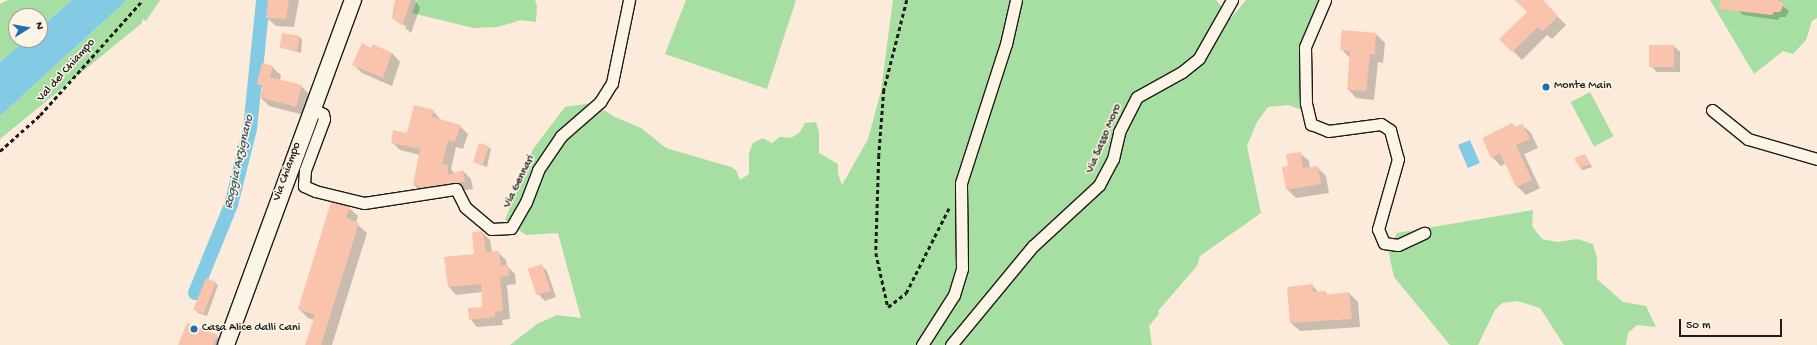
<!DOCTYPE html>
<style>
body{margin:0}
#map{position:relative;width:1817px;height:345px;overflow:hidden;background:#fcebda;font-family:"Gochi Hand",sans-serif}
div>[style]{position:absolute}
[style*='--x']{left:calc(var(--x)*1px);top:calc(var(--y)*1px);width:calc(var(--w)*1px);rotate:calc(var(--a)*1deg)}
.green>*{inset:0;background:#a7dfa3;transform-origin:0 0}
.water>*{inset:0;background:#83cbe4;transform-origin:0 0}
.shadow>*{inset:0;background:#0003}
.canal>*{height:14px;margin:-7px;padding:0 7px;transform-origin:7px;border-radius:7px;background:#83cbe4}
.building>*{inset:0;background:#fac3ac;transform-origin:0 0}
.path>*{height:2.5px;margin-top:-1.25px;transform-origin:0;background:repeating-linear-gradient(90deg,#1c1c1c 0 4px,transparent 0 7px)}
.roads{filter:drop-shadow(1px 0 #1c1c1c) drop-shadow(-1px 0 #1c1c1c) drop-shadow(0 1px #1c1c1c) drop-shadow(0 -1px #1c1c1c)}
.minor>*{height:11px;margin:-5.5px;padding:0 5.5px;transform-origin:5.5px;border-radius:5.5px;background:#fcf5e5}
.secondary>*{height:16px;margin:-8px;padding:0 8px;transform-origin:8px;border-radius:8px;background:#fcf5e5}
.dots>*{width:11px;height:11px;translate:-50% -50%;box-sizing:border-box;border:2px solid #fcf5e5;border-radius:50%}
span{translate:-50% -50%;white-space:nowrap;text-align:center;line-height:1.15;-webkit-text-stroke:3px #fcf5e5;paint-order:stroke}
.street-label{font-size:12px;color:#1c1c1c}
.poi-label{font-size:12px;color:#1c1c1c}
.left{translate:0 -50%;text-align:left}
.water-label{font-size:13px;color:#405962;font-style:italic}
.north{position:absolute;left:8px;top:8px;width:40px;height:40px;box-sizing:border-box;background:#fcf5e5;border:1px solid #a29e95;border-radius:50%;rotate:79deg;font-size:11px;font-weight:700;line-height:16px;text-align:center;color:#1c1c1c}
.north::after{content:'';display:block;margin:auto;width:14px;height:18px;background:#1f6fb2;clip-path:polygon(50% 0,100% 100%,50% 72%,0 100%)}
.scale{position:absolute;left:1679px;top:319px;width:103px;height:18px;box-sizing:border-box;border:2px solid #1c1c1c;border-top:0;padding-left:5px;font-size:12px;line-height:14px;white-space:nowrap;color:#1c1c1c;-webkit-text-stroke:3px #fcf5e5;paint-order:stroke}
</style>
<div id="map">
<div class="green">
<div style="clip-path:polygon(8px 0,72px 0,40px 28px,40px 16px,16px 16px,16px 40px,26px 40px,0 62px,0 4px)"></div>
<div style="clip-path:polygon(127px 0,160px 0,146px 21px,142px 19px,142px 23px,0 139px,0 116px)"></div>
<div style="clip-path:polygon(417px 0,535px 0,537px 6px,536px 22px,521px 20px,498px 27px,473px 28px,412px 13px)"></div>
<div style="clip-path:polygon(686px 0,796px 0,767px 89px,665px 54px)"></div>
<div style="clip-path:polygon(893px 0,1216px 0,1231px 18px,1246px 0,1325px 0,1306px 63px,1302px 110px,1288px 105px,1268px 107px,1257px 122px,1247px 146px,1261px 213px,1200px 256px,1197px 266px,1158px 311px,1159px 314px,1149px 326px,1152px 345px,510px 345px,537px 324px,557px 315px,581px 318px,558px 233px,526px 235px,505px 220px,533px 149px,565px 107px,592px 103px,615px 117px,641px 128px,666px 148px,731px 167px,736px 170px,740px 180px,749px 174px,749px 153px,753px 143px,763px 138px,772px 143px,780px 137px,791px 138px,800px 132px,805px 123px,816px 122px,819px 132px,819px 153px,838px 164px,838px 174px,842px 185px,868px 139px,881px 91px)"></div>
<div style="clip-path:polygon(1710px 0,1817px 0,1817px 18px,1812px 21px,1806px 40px,1793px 54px,1783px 51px,1754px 74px)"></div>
<div style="left:1590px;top:92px;width:50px;height:22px;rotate:62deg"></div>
<div style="clip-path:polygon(1533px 210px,1532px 226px,1542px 239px,1557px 242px,1577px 239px,1593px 244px,1597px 258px,1597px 279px,1623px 302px,1646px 306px,1656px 327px,1637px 325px,1628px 333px,1626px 345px,1564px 345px,1540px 308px,1518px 301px,1502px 303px,1495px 310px,1478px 345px,1450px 345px,1394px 277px,1388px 250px,1397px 233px)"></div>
</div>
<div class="water">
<div style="clip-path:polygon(72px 0,127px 0,0 116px,0 62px,26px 40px,40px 40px,40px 28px)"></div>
<div style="left:1470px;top:140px;width:25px;height:13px;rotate:67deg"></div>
</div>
<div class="shadow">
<div style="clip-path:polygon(269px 0,299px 0,294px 27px,276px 26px,267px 18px)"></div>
<div style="clip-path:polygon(evenodd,393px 0,415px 0,420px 8px,411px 33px,393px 18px,396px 0,393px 0,401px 23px,407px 27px,406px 28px,401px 25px,401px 23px)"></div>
<div style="clip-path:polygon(1524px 0,1541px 0,1566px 25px,1552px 39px,1547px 35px,1522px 60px,1501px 39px,1528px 12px)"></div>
<div style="clip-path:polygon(1737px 0,1775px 0,1789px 11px,1786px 17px,1780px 17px,1778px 20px,1743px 15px,1737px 9px)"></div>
<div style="clip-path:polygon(1342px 31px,1376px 34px,1385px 43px,1383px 63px,1378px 62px,1374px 100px,1356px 98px,1348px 89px,1350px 58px,1341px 49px)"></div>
<div style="clip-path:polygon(300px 37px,302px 40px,301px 53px,280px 47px)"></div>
<div style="clip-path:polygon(1674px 46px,1680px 52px,1680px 72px,1657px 72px,1651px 66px)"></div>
<div style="clip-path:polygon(371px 49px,392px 53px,400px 62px,392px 86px,362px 73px,353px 64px)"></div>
<div style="clip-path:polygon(272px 67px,281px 75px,280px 80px,301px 86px,310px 95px,304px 115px,269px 106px,260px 97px,263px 89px,258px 84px)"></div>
<div style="clip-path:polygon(433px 111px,441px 120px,460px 126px,468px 134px,463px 149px,456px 147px,451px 169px,455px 174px,463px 171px,471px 179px,473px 189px,430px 195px,422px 193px,414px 185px,420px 155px,400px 150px,392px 142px,408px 134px)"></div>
<div style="clip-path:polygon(1512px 124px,1516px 128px,1522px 125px,1531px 133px,1538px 148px,1524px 154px,1540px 188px,1526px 195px,1517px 186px,1506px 163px,1501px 166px,1492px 157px)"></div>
<div style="clip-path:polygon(488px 147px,491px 149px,487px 167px,478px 164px,475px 162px)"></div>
<div style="clip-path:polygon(1300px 153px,1309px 161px,1310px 168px,1317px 167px,1326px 176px,1329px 193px,1296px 198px,1287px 189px)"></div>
<div style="clip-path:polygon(1585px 155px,1592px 167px,1583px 170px,1580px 168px)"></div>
<div style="clip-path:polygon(349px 208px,358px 216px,356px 223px,367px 233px,332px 345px,306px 345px,314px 320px,308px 318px,299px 309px)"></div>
<div style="clip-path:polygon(482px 232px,490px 240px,492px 253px,498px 252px,506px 260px,507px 266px,515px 274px,516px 284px,507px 285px,510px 319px,502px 320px,503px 325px,477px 327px,470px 319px,483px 307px,482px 292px,456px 295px,449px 287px,445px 258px,475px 255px)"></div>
<div style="clip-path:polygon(541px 265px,547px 271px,556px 297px,545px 301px,539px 295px)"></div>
<div style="clip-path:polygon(215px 283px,218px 285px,207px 316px,198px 313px,196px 310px)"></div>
<div style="clip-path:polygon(1312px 285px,1319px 293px,1325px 292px,1328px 296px,1349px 293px,1358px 302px,1360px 327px,1300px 331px,1291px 323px)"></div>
<div style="clip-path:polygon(217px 336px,226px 345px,179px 345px)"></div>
</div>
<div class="canal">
<div style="--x:195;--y:293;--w:95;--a:-67.8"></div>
<div style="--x:231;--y:205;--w:78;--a:-76"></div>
<div style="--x:250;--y:129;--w:130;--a:-84.2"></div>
</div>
<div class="building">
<div style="clip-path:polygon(268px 0,289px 0,286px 19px,266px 18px)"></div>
<div style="clip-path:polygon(398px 0,411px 0,402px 25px,392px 18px,394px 3px)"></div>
<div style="clip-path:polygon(1515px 0,1543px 0,1558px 16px,1543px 31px,1538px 27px,1512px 52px,1499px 39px,1527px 12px)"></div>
<div style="clip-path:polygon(1720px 0,1777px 0,1784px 4px,1780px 12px,1774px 12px,1772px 15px,1720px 9px)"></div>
<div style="clip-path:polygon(1342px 30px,1376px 33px,1375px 54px,1370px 54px,1366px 91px,1347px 90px,1350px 51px,1340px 50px)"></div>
<div style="left:282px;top:33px;width:18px;height:15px;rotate:9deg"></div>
<div style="clip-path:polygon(362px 43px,371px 48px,373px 44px,392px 53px,383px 78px,352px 65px)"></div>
<div style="left:1649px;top:45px;width:25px;height:22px"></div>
<div style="clip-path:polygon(262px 63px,273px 66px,270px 77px,302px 85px,296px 107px,259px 97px,263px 86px,257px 84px)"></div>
<div style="clip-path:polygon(414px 105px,434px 110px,432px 117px,461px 125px,455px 142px,448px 140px,442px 164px,448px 165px,448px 175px,463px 170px,465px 182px,422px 187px,413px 185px,420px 149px,391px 143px,393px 130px,407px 133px)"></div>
<div style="clip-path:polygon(1512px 123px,1514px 127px,1523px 124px,1530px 139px,1516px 145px,1532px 180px,1516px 187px,1500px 153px,1491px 158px,1482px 138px)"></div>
<div style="left:479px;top:143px;width:10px;height:20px;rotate:17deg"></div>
<div style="clip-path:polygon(1301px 152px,1303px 168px,1318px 166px,1321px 184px,1286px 190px,1282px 167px,1288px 166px,1286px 154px)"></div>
<div style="clip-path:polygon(1585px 154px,1590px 164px,1580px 168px,1574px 158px)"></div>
<div style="clip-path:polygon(331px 202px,350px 207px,346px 218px,359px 223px,321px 345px,305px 345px,315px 315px,298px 309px)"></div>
<div style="clip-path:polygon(483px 231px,486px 252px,499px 251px,501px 266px,508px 265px,509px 276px,500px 277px,503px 311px,495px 312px,495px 317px,469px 320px,468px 308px,482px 307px,481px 284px,448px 287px,444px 257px,474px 254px,472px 232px)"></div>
<div style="left:542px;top:264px;width:28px;height:15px;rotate:72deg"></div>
<div style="left:206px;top:278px;width:11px;height:34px;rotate:22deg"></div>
<div style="clip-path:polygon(1313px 284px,1313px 292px,1325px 291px,1325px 295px,1349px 292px,1352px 319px,1290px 323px,1287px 287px)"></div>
<div style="clip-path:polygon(187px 323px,218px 335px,213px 345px,178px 345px)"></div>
</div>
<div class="path">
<div style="--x:907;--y:0;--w:93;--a:104.3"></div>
<div style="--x:884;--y:90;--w:65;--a:94.4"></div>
<div style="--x:879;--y:155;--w:98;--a:91.8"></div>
<div style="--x:876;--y:253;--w:55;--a:77.5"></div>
<div style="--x:888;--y:307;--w:23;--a:-38"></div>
<div style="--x:906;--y:293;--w:95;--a:-63.2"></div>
<div style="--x:0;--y:151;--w:54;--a:-42"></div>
<div style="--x:40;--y:115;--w:154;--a:-48.2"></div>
</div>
<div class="roads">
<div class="minor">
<div style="--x:1325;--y:0;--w:51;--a:113.1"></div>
<div style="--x:1305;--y:47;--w:56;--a:89"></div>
<div style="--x:1306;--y:103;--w:22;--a:77"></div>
<div style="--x:1311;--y:124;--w:18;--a:22"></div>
<div style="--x:1328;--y:131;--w:53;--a:-7.5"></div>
<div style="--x:1381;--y:124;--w:11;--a:34"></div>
<div style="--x:1390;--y:130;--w:30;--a:75"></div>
<div style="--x:1398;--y:159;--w:73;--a:105.9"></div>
<div style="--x:1378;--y:229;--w:15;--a:67"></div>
<div style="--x:1384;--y:243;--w:14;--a:8"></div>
<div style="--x:1398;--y:245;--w:29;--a:-25"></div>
<div style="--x:313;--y:109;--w:11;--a:27"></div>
<div style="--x:323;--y:114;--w:5;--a:79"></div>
<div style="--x:324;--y:119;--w:54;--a:110.4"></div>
<div style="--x:305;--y:170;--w:16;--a:94"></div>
<div style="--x:304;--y:186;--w:12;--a:24"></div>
<div style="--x:315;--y:191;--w:50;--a:13.8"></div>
<div style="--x:364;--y:203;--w:93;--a:-8.7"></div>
<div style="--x:456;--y:189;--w:20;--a:63"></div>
<div style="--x:465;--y:207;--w:34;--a:40"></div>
<div style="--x:491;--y:229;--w:20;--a:-3"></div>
<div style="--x:511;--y:228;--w:30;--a:-60"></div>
<div style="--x:526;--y:202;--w:34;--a:-69"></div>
<div style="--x:538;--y:170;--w:41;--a:-55.9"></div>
<div style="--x:561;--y:136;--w:52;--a:-41.1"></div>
<div style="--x:600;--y:102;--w:22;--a:-58"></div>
<div style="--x:612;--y:83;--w:85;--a:-78.4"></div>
<div style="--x:1712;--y:110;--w:46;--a:38.9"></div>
<div style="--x:1748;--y:139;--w:72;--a:16.2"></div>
<div style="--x:922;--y:345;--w:59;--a:-57.4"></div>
<div style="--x:954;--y:295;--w:28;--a:-73"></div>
<div style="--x:962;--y:268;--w:85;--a:-90.7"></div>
<div style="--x:961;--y:183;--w:146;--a:-72.1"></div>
<div style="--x:1006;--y:44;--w:45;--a:-77.2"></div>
<div style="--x:951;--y:345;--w:129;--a:-50.4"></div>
<div style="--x:1033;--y:246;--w:90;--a:-42.7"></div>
<div style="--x:1099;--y:185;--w:30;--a:-62"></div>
<div style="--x:1113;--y:159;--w:28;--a:-77"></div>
<div style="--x:1119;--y:132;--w:39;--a:-63"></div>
<div style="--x:1137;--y:97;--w:51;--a:-29.1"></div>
<div style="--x:1182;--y:72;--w:22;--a:-39"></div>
<div style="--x:1199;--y:58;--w:67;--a:-60.4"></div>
</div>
<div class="secondary">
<div style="--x:226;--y:345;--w:368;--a:-69.8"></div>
</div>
</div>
<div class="dots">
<div style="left:1546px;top:87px;background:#1f6fb2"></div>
<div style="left:194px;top:329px;background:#1f6fb2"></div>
</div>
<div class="street-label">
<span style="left:67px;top:71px;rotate:-48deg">Val del Chiampo</span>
<span style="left:1105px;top:139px;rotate:-67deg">Via Sasso Moro</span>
<span style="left:288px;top:172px;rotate:-70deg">Via Chiampo</span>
<span style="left:520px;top:182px;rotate:-64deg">Via Gennari</span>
</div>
<div class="poi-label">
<span class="left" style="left:1554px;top:87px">Monte Main</span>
<span class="left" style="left:202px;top:329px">Casa Alice dalli Cani</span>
</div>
<div class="water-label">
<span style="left:240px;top:162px;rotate:-77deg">Roggia Arzignano</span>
</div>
<div class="north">N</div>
<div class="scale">50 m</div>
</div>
